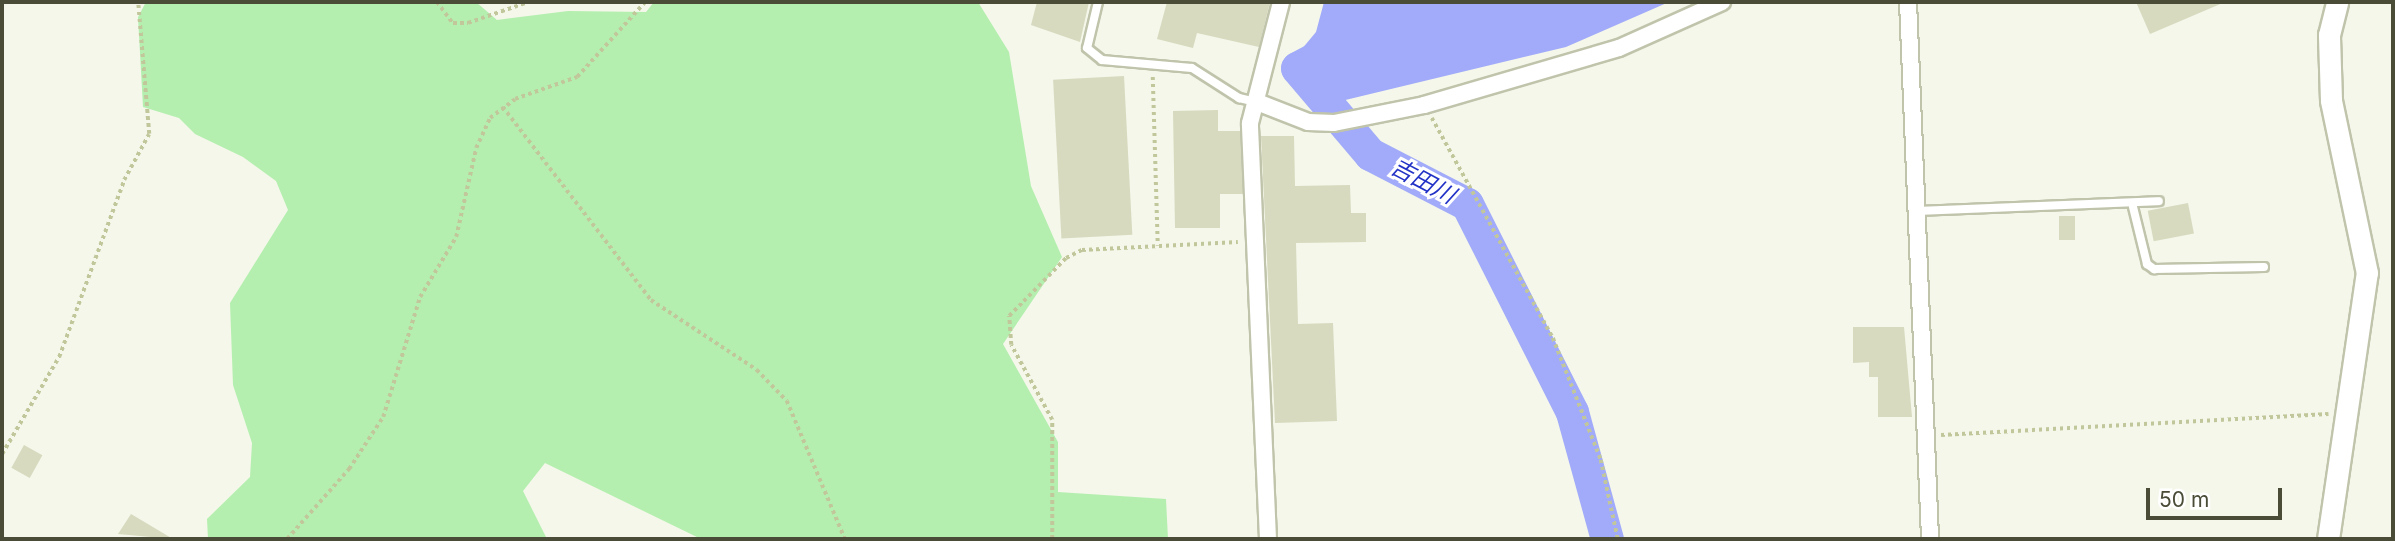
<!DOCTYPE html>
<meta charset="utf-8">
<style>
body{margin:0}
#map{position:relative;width:2395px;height:541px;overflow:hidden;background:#f4f7ea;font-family:Inter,"Noto Sans JP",sans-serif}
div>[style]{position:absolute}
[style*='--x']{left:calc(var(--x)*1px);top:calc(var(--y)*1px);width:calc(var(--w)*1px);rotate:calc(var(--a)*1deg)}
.green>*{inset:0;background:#b4efaf}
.water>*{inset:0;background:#a1abf9}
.river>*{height:33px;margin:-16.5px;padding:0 16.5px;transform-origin:16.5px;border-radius:16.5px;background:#a1abf9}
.building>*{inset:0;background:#d7dabe;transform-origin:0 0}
.path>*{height:3.5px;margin-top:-1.75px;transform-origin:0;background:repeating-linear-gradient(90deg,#c1c79b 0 3.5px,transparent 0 7px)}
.roads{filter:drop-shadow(2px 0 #c0c4ab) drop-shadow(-2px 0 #c0c4ab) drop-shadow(0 2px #c0c4ab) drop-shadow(0 -2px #c0c4ab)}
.service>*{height:8px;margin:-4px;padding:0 4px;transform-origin:4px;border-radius:4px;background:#fff}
.minor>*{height:16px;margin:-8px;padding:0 8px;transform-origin:8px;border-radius:8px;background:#fff}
.tertiary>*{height:21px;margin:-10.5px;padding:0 10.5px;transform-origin:10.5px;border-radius:10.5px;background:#fff}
span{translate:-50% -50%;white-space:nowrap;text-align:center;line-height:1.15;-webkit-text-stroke:6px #fff;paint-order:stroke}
.water-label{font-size:23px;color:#2232c6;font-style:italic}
.frame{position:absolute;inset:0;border:4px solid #4a4c37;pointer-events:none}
.scale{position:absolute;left:2146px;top:488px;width:136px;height:32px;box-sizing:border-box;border:4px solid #4a4c37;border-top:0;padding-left:9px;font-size:21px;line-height:24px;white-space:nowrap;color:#4a4c37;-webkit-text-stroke:5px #fff;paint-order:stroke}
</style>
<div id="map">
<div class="green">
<div style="clip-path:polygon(146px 2px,476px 2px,497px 20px,568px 11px,646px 12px,654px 2px,978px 2px,1009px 52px,1031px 186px,1062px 257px,1003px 344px,1058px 442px,1058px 492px,1166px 499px,1168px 539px,701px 539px,545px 463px,523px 491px,547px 539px,208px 539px,207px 519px,250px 477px,252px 443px,233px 385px,230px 303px,288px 210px,276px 181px,243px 157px,195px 134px,179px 118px,143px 107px,138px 17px)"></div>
</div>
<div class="water">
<div style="clip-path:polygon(1324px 2px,1669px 2px,1566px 47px,1337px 102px,1296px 56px,1316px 32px)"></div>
</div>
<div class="river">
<div style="--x:1344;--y:43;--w:53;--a:152"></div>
<div style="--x:1297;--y:68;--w:113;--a:49.7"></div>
<div style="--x:1370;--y:154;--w:109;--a:27.3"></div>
<div style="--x:1467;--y:204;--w:233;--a:63.2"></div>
<div style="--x:1572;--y:412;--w:132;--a:74.6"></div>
</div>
<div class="building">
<div style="clip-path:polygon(1037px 2px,1089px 2px,1080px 42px,1031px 25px)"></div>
<div style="clip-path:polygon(1167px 2px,1270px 2px,1259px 47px,1197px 33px,1193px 48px,1157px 39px)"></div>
<div style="clip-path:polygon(2136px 2px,2225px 2px,2150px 34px)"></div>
<div style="left:1124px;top:76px;width:159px;height:71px;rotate:87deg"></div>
<div style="clip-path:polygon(1218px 110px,1218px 131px,1240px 131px,1243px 194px,1220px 194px,1220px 228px,1175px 228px,1173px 111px)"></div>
<div style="clip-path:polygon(1261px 136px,1294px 136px,1295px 186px,1350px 185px,1351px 213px,1366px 213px,1366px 242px,1296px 243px,1298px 324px,1333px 323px,1337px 421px,1275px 423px)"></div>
<div style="left:2188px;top:203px;width:31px;height:41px;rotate:79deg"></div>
<div style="left:2059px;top:216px;width:16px;height:24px"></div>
<div style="clip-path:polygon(1853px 327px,1904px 327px,1912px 417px,1878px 417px,1878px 377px,1869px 377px,1869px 362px,1853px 363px)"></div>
<div style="left:24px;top:445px;width:21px;height:26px;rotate:29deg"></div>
<div style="clip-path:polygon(131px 514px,173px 539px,118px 534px)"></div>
</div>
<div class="path">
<div style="--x:437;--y:2;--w:26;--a:53"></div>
<div style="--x:453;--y:23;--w:15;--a:0"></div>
<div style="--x:468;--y:23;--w:64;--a:-19.3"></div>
<div style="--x:1153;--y:77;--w:169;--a:88.3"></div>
<div style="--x:503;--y:107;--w:243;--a:52.5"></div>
<div style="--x:651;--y:300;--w:127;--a:33.4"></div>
<div style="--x:757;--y:370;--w:43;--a:45.9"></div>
<div style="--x:787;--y:401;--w:150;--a:67.2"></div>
<div style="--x:1432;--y:118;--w:251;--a:61.2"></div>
<div style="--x:1553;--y:338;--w:131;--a:68.5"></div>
<div style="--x:1601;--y:460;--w:81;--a:77.9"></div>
<div style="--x:1941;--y:435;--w:388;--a:-3.1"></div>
<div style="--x:2;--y:454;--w:113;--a:-59.6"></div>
<div style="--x:59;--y:357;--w:189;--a:-69.8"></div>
<div style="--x:124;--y:180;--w:52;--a:-61.5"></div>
<div style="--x:149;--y:134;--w:132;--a:-94.8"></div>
<div style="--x:287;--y:539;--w:94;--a:-48.5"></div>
<div style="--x:349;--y:469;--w:62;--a:-56.8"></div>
<div style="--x:383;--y:417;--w:126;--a:-72.9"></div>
<div style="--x:420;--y:297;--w:70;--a:-59"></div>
<div style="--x:456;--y:237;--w:91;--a:-77.3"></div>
<div style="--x:476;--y:148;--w:33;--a:-65"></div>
<div style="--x:490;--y:118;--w:31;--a:-37"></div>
<div style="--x:515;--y:99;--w:66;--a:-19.5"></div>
<div style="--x:577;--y:77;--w:101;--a:-47.8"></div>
<div style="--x:1052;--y:539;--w:119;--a:-90"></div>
<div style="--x:1052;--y:420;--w:85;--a:-118.7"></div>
<div style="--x:1011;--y:345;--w:29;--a:-94"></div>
<div style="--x:1009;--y:316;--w:81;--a:-45.5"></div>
<div style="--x:1066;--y:258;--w:18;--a:-27"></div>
<div style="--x:1082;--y:250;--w:156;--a:-2.9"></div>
</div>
<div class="roads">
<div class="service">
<div style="--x:1098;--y:2;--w:47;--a:103.4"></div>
<div style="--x:1087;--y:48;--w:19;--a:39"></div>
<div style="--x:1102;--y:60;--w:90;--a:5.1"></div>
<div style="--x:1192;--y:68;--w:56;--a:32.6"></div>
<div style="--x:1239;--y:98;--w:18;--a:13"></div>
<div style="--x:2133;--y:207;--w:59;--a:76.2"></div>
<div style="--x:2147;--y:264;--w:9;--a:36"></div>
<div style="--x:2154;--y:269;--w:110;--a:-1"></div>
<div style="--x:1915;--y:211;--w:244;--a:-2.3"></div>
</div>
<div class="minor">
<div style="--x:1908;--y:2;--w:537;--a:87.65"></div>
<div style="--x:1257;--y:102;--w:55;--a:21.4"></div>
<div style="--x:1308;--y:122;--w:26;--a:2"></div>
<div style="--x:1334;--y:123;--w:92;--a:-11.3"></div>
<div style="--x:1424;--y:105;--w:203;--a:-16.3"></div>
<div style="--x:1619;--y:48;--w:113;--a:-24.1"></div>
<div style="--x:1268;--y:539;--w:416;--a:-92.5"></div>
<div style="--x:1250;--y:123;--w:125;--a:-75.6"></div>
</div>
<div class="tertiary">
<div style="--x:2328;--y:539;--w:269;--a:-81.7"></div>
<div style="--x:2367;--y:273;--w:177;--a:-101.8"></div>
<div style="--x:2331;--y:100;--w:65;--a:-91.8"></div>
<div style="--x:2329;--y:35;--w:34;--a:-76"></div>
</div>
</div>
<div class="water-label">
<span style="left:1423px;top:181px;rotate:28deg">吉田川</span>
</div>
<div class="frame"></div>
<div class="scale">50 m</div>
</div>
